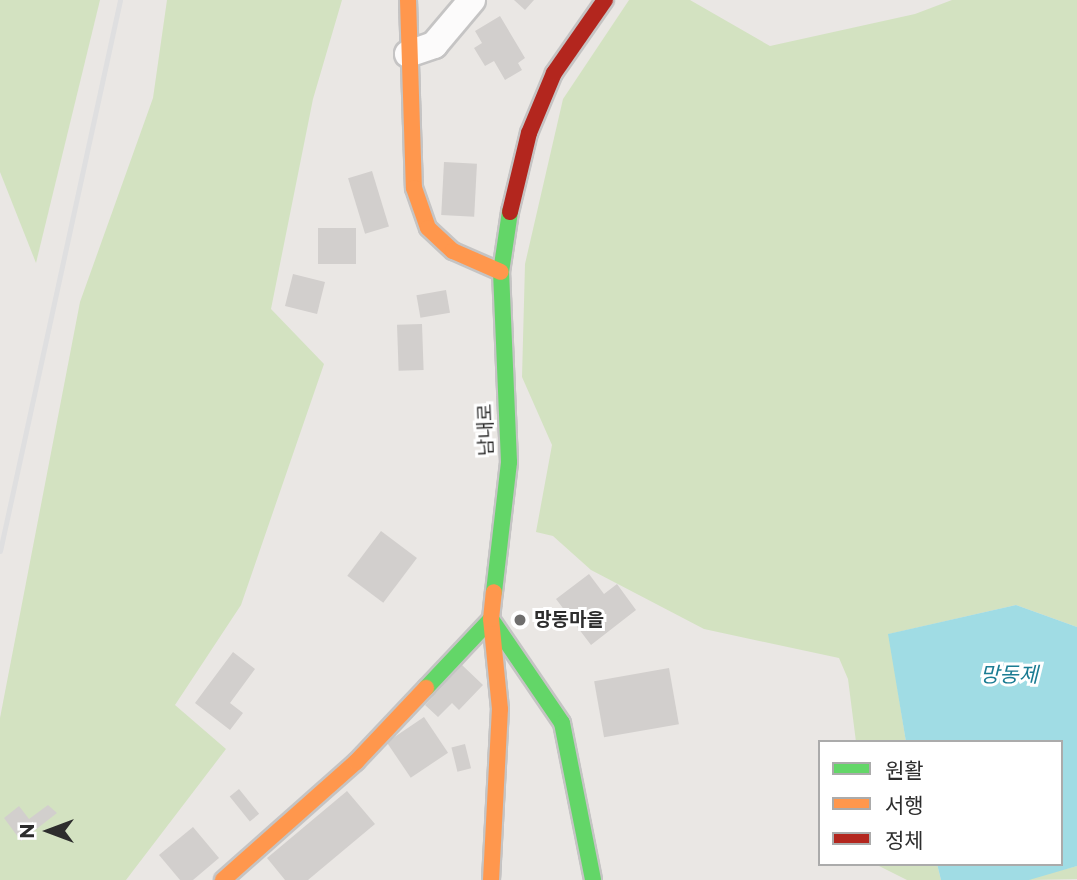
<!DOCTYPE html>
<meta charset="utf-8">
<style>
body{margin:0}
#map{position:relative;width:1077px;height:880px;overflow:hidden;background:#eae7e4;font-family:Montserrat,"Noto Sans KR",sans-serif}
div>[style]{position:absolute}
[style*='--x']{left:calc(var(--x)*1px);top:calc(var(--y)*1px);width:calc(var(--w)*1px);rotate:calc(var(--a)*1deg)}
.green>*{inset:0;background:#d3e2c1}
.water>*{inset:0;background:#a0dce4}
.building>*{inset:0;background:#d2cfcd;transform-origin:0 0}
.roads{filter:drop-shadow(2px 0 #c5c4c4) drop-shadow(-2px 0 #c5c4c4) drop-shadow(0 2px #c5c4c4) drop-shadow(0 -2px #c5c4c4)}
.street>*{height:26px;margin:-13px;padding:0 13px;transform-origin:13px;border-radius:13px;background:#fcfbfb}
.fast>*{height:16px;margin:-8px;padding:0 8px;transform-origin:8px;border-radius:8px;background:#63d668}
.slow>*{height:16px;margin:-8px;padding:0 8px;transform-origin:8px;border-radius:8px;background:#ff974d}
.jam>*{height:16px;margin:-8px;padding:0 8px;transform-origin:8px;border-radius:8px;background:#b3261e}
.rail>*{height:5px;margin:-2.5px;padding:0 2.5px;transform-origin:2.5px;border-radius:2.5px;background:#dfdfe0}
.dots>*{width:19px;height:19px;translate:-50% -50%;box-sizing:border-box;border:4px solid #fff;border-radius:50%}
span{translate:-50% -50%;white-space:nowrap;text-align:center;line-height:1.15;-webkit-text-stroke:6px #fff;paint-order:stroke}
.street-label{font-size:19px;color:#2d2d2d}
.poi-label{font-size:19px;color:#2d2d2d;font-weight:700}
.left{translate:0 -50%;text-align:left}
.water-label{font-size:21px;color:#1b7c93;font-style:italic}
.legend{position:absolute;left:818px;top:740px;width:245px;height:126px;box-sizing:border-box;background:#fff;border:2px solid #ababab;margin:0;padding:9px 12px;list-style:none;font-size:21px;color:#2d2d2d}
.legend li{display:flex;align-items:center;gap:14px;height:35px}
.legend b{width:35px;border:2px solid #ababab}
.north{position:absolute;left:14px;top:796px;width:70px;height:70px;-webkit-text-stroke:5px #fff;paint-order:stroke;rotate:270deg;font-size:19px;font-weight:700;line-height:28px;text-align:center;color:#2d2d2d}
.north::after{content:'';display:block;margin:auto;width:24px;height:32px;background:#2d2d2d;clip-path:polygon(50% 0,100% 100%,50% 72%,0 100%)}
</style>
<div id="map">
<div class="green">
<div style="clip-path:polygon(0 0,100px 0,36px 263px,0 172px)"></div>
<div style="clip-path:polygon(167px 0,342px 0,313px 99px,271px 309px,324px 364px,241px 605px,175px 705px,226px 749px,126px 880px,0 880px,0 718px,80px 302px,153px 98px)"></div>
<div style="clip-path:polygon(629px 0,690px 0,770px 46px,915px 14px,952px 0,1077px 0,1077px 627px,1016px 605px,889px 634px,906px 742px,856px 742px,848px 679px,839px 658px,704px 629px,591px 570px,553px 536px,536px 532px,552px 445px,522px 377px,525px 264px,563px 99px)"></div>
<div style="clip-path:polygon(875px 864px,937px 864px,941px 880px,907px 880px)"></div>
<div style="clip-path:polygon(1077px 866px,1077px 879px,1029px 880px,1031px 878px)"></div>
</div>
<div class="water">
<div style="clip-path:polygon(1016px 605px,1077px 627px,1077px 866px,1029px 880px,941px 880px,937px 864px,1061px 864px,1061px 742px,906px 742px,888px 634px)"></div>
</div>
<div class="building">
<div style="clip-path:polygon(514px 0,534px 0,525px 10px)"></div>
<div style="clip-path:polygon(500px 16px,525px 58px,518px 63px,522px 70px,505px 80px,494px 61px,485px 66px,474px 48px,482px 43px,475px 31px)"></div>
<div style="left:444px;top:162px;width:33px;height:53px;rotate:3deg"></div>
<div style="left:372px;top:171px;width:58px;height:25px;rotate:73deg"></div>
<div style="left:356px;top:228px;width:36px;height:38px;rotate:90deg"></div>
<div style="left:293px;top:274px;width:33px;height:33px;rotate:14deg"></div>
<div style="left:446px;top:290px;width:23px;height:30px;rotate:80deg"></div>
<div style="left:422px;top:324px;width:46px;height:25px;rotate:88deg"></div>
<div style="left:381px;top:531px;width:45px;height:56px;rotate:37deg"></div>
<div style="clip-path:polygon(589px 574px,604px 594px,617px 584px,636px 610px,591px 645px,556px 599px)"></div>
<div style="clip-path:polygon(233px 652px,255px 669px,230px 703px,243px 713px,230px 730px,195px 703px)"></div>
<div style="clip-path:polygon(462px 665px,483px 685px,459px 710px,452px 703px,438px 717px,425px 705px)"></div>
<div style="left:669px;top:668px;width:57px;height:76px;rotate:80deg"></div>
<div style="left:424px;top:717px;width:43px;height:45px;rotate:56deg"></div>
<div style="left:465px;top:744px;width:25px;height:14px;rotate:76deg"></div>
<div style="left:239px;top:789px;width:32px;height:12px;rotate:51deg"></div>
<div style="clip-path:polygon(347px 791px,375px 824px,308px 880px,285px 880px,267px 858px)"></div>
<div style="clip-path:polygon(48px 805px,57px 813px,21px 841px,4px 818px,19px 806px,29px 819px)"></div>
<div style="clip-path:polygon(193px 827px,219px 858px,193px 880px,180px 880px,159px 855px)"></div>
</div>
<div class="roads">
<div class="street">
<div style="--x:408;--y:54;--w:28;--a:-19"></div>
<div style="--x:434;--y:45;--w:59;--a:-49.8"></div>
</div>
<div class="fast">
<div style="--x:494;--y:592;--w:131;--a:-83.4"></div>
<div style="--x:509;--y:462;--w:190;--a:-92.4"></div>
<div style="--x:501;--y:272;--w:61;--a:-81.5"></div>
<div style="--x:426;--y:688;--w:95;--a:-46.7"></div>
<div style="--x:491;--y:619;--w:126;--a:55.7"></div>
<div style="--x:562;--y:723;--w:160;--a:78.8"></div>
</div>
<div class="slow">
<div style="--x:408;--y:0;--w:188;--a:88.2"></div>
<div style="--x:414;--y:188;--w:42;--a:70.7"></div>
<div style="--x:428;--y:228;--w:34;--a:43"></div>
<div style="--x:453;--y:251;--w:52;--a:23.6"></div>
<div style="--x:223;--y:880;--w:178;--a:-41.6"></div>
<div style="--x:356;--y:762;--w:102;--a:-46.6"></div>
<div style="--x:491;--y:880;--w:171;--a:-87"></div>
<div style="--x:500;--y:709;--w:90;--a:-95.7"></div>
<div style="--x:491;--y:619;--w:27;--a:-84"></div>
</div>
<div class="jam">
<div style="--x:510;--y:212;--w:81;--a:-76.5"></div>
<div style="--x:529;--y:133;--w:65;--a:-67.4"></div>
<div style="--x:554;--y:73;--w:89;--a:-55.1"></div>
</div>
</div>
<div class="rail">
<div style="--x:0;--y:551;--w:564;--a:-77.71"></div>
</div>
<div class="dots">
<div style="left:520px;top:620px;background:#6f6e6d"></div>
</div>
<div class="street-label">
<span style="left:486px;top:430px;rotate:-92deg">남내로</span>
</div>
<div class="poi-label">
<span class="left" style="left:534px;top:620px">망동마을</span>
</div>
<div class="water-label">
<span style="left:1009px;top:675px">망동제</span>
</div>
<ul class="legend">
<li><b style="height:9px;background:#63d668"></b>원활</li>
<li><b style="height:9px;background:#ff974d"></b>서행</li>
<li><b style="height:9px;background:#b3261e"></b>정체</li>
</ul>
<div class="north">N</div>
</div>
